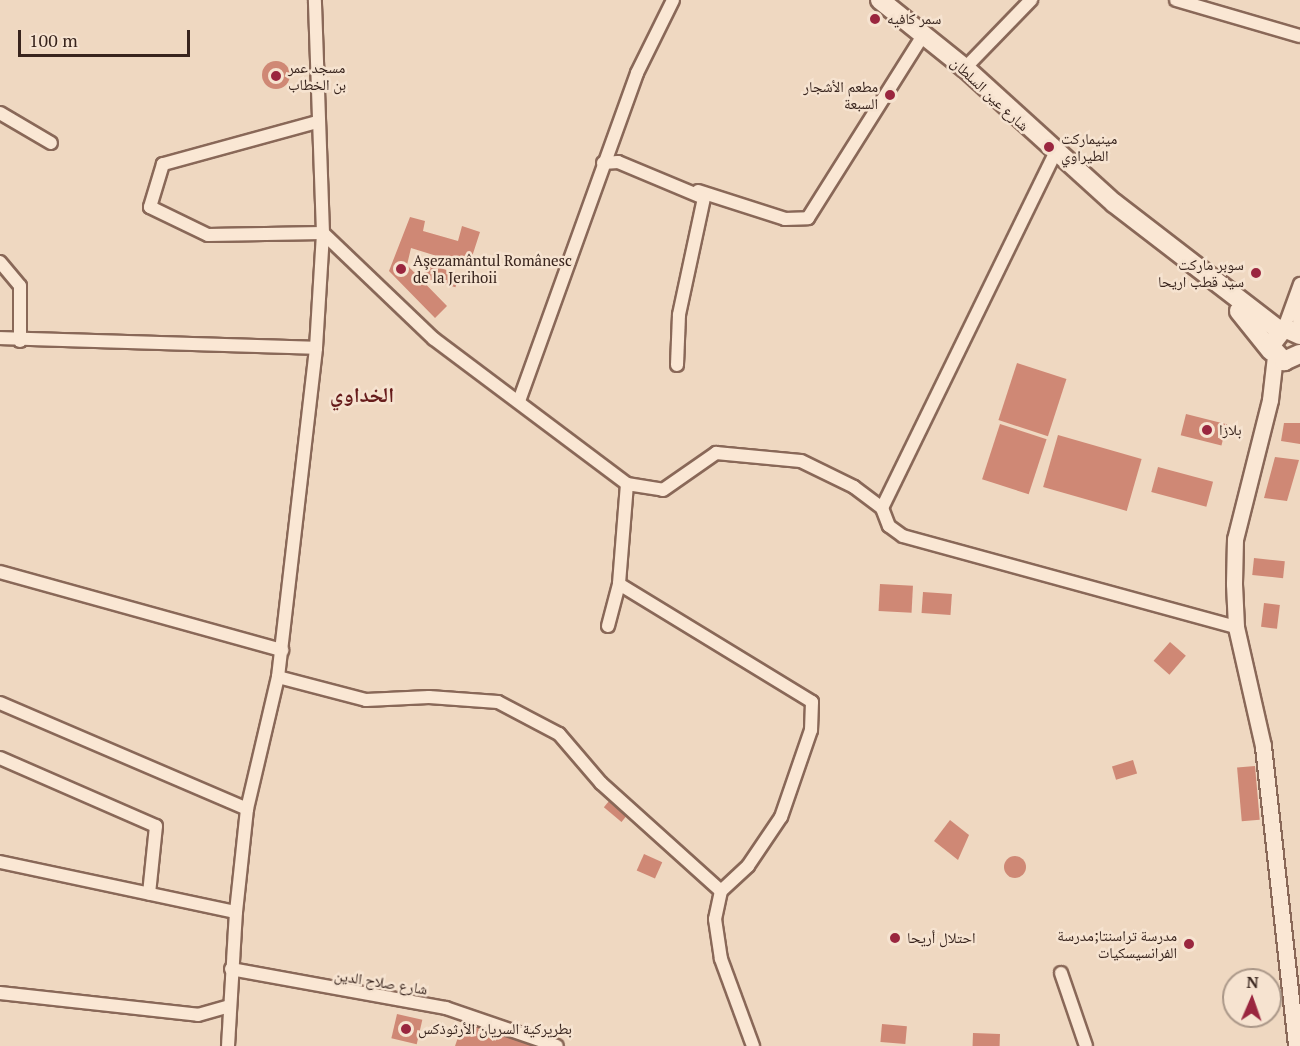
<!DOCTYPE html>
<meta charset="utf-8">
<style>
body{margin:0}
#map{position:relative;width:1300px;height:1046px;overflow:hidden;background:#efd8c1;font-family:"PT Serif","Noto Naskh Arabic",serif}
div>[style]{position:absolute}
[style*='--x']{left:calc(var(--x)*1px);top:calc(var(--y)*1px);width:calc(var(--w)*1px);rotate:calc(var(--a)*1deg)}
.building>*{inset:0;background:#cf8875;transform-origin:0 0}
.round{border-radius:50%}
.roads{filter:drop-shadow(2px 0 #896858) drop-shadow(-2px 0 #896858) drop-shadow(0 2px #896858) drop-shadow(0 -2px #896858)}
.minor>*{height:12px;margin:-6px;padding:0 6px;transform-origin:6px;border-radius:6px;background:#fae7d4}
.tertiary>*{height:15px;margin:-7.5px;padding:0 7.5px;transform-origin:7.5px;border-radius:7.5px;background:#fae7d4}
.secondary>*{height:18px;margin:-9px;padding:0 9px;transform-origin:9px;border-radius:9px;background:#fae7d4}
.dots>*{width:16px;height:16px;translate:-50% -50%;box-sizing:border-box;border:3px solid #f6e3d0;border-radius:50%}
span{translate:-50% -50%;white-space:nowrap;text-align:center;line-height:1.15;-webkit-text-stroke:5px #f6e3d0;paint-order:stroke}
.poi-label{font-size:15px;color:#38241d}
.left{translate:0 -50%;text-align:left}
.right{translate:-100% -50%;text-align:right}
.street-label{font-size:15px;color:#38241d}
.district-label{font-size:21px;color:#661b1b;font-weight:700}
.north{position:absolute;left:1222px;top:968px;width:60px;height:60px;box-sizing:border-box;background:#f6e3d0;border:2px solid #aa9788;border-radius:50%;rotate:2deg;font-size:16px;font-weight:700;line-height:24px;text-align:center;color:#38241d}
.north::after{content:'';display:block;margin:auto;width:21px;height:27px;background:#9a263f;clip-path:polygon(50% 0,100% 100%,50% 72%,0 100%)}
.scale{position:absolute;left:18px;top:30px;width:172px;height:27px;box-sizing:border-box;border:3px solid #38241d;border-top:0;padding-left:8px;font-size:18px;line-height:21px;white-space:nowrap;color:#38241d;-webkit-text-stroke:4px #f6e3d0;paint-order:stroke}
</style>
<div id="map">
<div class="building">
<div class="round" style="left:262px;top:61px;width:28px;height:28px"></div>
<div style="clip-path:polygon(410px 217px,425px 221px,423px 231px,458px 241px,462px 226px,480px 232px,469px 266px,411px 248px,407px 265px,447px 306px,435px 318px,389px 271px)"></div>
<div style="left:427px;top:264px;width:34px;height:14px;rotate:17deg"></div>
<div style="left:1017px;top:363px;width:52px;height:60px;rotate:18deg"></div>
<div style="left:1186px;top:414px;width:42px;height:22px;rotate:14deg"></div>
<div style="clip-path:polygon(1284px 423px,1300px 423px,1300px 444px,1281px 441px)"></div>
<div style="left:1000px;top:424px;width:49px;height:58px;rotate:18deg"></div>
<div style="left:1058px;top:435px;width:87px;height:54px;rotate:16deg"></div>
<div style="clip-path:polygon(1275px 457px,1299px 460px,1287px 501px,1264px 498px)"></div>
<div style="left:1158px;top:467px;width:57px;height:26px;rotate:15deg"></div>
<div style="left:1254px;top:558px;width:31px;height:17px;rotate:6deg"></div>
<div style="left:880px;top:584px;width:33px;height:27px;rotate:3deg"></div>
<div style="left:923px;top:592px;width:29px;height:21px;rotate:4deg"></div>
<div style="left:1264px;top:603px;width:16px;height:24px;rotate:7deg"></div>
<div style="left:1170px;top:642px;width:21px;height:25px;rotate:41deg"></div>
<div style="left:1133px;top:760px;width:14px;height:22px;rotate:73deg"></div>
<div style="left:1255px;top:766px;width:54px;height:18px;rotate:85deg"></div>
<div style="left:609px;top:801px;width:23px;height:8px;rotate:40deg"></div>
<div style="clip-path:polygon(950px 820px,969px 835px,958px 860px,934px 841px)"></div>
<div style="left:644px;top:854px;width:20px;height:18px;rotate:24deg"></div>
<div class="round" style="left:1004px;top:856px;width:22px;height:22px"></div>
<div style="left:397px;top:1014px;width:26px;height:25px;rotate:13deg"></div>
<div style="clip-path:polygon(465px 1017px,535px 1041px,533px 1046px,455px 1046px)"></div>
<div style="left:882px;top:1024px;width:25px;height:18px;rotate:5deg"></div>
<div style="left:973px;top:1033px;width:27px;height:13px;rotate:2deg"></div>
</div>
<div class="roads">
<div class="minor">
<div style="--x:1176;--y:0;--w:129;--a:16.2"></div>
<div style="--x:965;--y:68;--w:95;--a:-45.9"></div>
<div style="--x:0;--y:113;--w:59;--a:30.5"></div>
<div style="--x:317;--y:122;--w:160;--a:164.7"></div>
<div style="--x:163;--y:164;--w:45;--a:106.8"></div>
<div style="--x:150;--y:207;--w:64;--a:25.8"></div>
<div style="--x:208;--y:235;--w:115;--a:-1"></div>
<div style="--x:323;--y:233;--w:153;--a:43.7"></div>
<div style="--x:434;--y:339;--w:241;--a:36.9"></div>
<div style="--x:627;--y:484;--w:100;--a:94.6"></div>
<div style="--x:603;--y:163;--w:15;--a:-4"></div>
<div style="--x:618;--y:162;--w:93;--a:22.7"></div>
<div style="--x:704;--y:198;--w:120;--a:102.1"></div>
<div style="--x:679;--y:315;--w:50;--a:92.3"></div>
<div style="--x:698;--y:191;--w:91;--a:17.8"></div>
<div style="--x:785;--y:219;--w:23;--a:-2"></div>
<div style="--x:808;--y:218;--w:214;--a:-57.8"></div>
<div style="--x:0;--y:262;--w:31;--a:50"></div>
<div style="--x:20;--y:286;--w:55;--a:90"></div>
<div style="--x:1298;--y:300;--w:35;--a:87"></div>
<div style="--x:1284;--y:328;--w:47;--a:-70"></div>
<div style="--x:0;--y:338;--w:316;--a:1.8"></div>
<div style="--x:519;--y:401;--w:349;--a:-70.2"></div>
<div style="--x:637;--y:73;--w:81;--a:-63.7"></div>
<div style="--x:627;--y:484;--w:36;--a:9"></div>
<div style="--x:663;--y:490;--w:65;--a:-34.9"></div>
<div style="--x:716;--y:453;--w:85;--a:5.4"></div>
<div style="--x:801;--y:461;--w:59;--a:26.1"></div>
<div style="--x:854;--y:487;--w:35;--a:37"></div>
<div style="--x:882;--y:508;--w:19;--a:69"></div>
<div style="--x:889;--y:526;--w:17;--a:36"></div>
<div style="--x:903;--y:536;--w:345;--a:15.3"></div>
<div style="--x:882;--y:508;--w:395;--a:-64"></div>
<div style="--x:0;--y:572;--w:293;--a:15.5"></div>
<div style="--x:608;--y:626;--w:43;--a:-75.3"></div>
<div style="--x:619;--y:584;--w:226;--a:31.4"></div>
<div style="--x:812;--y:702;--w:28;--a:92"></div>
<div style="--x:811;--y:730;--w:92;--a:109"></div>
<div style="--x:781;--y:817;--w:59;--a:124"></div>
<div style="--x:748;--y:866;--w:37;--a:137"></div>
<div style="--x:278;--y:677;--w:331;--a:-83.4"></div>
<div style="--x:316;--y:348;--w:115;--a:-86.5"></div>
<div style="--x:323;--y:233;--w:233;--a:-92"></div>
<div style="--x:0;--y:703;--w:269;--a:23.2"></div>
<div style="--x:0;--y:758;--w:170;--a:23.6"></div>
<div style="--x:156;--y:826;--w:68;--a:95.9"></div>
<div style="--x:0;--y:862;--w:241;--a:12"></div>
<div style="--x:236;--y:912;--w:104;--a:-83.9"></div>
<div style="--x:247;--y:809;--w:136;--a:-76.8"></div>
<div style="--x:278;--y:677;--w:91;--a:14.6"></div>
<div style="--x:366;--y:700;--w:63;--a:-2.7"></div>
<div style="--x:429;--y:697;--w:69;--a:4.1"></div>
<div style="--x:498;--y:702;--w:69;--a:27.7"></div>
<div style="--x:559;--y:734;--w:65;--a:49.4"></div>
<div style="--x:601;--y:783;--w:161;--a:42"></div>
<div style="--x:721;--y:891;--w:29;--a:102"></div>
<div style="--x:715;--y:919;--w:40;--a:81.5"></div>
<div style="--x:721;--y:959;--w:93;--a:69.8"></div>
<div style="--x:231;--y:969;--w:219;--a:10.3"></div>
<div style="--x:446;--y:1008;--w:117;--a:18.9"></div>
<div style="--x:1061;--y:973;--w:77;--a:71.1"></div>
<div style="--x:0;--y:993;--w:199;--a:6.3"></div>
<div style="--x:198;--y:1015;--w:33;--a:-16"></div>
<div style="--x:228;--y:1046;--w:134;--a:-86.6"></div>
</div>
<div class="tertiary">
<div style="--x:1275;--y:356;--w:44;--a:96.5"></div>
<div style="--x:1270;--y:400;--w:143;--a:104.1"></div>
<div style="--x:1235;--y:539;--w:45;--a:91.3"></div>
<div style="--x:1234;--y:584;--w:43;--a:87.3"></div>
<div style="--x:1236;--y:627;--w:122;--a:77.2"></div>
<div style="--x:1263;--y:746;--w:302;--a:83.7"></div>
</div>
<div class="secondary">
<div style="--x:880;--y:0;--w:109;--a:38.7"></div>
<div style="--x:965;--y:68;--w:201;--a:42.2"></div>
<div style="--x:1114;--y:203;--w:208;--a:37.6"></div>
<div style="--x:1239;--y:311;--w:51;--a:51.3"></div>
<div style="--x:1300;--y:335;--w:17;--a:-156"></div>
<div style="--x:1284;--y:328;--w:23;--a:128"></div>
<div style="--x:1270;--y:346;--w:21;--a:47"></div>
<div style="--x:1284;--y:361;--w:17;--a:-24"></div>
</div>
</div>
<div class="dots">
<div style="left:875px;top:19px;background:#9a263f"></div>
<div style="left:276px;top:76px;background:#9a263f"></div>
<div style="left:890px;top:95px;background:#9a263f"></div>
<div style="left:1049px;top:147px;background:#9a263f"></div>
<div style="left:401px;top:269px;background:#9a263f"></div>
<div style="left:1256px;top:273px;background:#9a263f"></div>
<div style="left:1207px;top:430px;background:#9a263f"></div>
<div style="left:895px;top:938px;background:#9a263f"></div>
<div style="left:1189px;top:944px;background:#9a263f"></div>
<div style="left:406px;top:1029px;background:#9a263f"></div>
</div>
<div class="poi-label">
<span class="left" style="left:887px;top:19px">سمر كافيه</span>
<span class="left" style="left:288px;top:76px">مسجد عمر<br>بن الخطاب</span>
<span class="right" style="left:878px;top:95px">مطعم الأشجار<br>السبعة</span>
<span class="left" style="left:1061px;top:147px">مينيماركت<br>الطيراوي</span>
<span class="left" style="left:413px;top:269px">Aşezamântul Românesc<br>de la Jerihoii</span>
<span class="right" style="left:1244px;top:273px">سوبر ماركت<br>سيد قطب اريحا</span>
<span class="left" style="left:1219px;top:430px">بلازا</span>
<span class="right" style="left:1177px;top:944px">مدرسة تراسنتا;مدرسة<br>الفرانسيسكيات</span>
<span class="left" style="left:907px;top:938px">احتلال أريحا</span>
<span class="left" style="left:418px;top:1029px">بطريركية السريان الأرثوذكس</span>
</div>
<div class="street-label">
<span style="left:990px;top:94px;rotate:43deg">شارع عين السلطان</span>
<span style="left:381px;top:982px;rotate:9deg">شارع صلاح الدين</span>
</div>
<div class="district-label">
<span style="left:362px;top:394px">الخداوي</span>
</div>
<div class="north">N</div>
<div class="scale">100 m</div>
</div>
